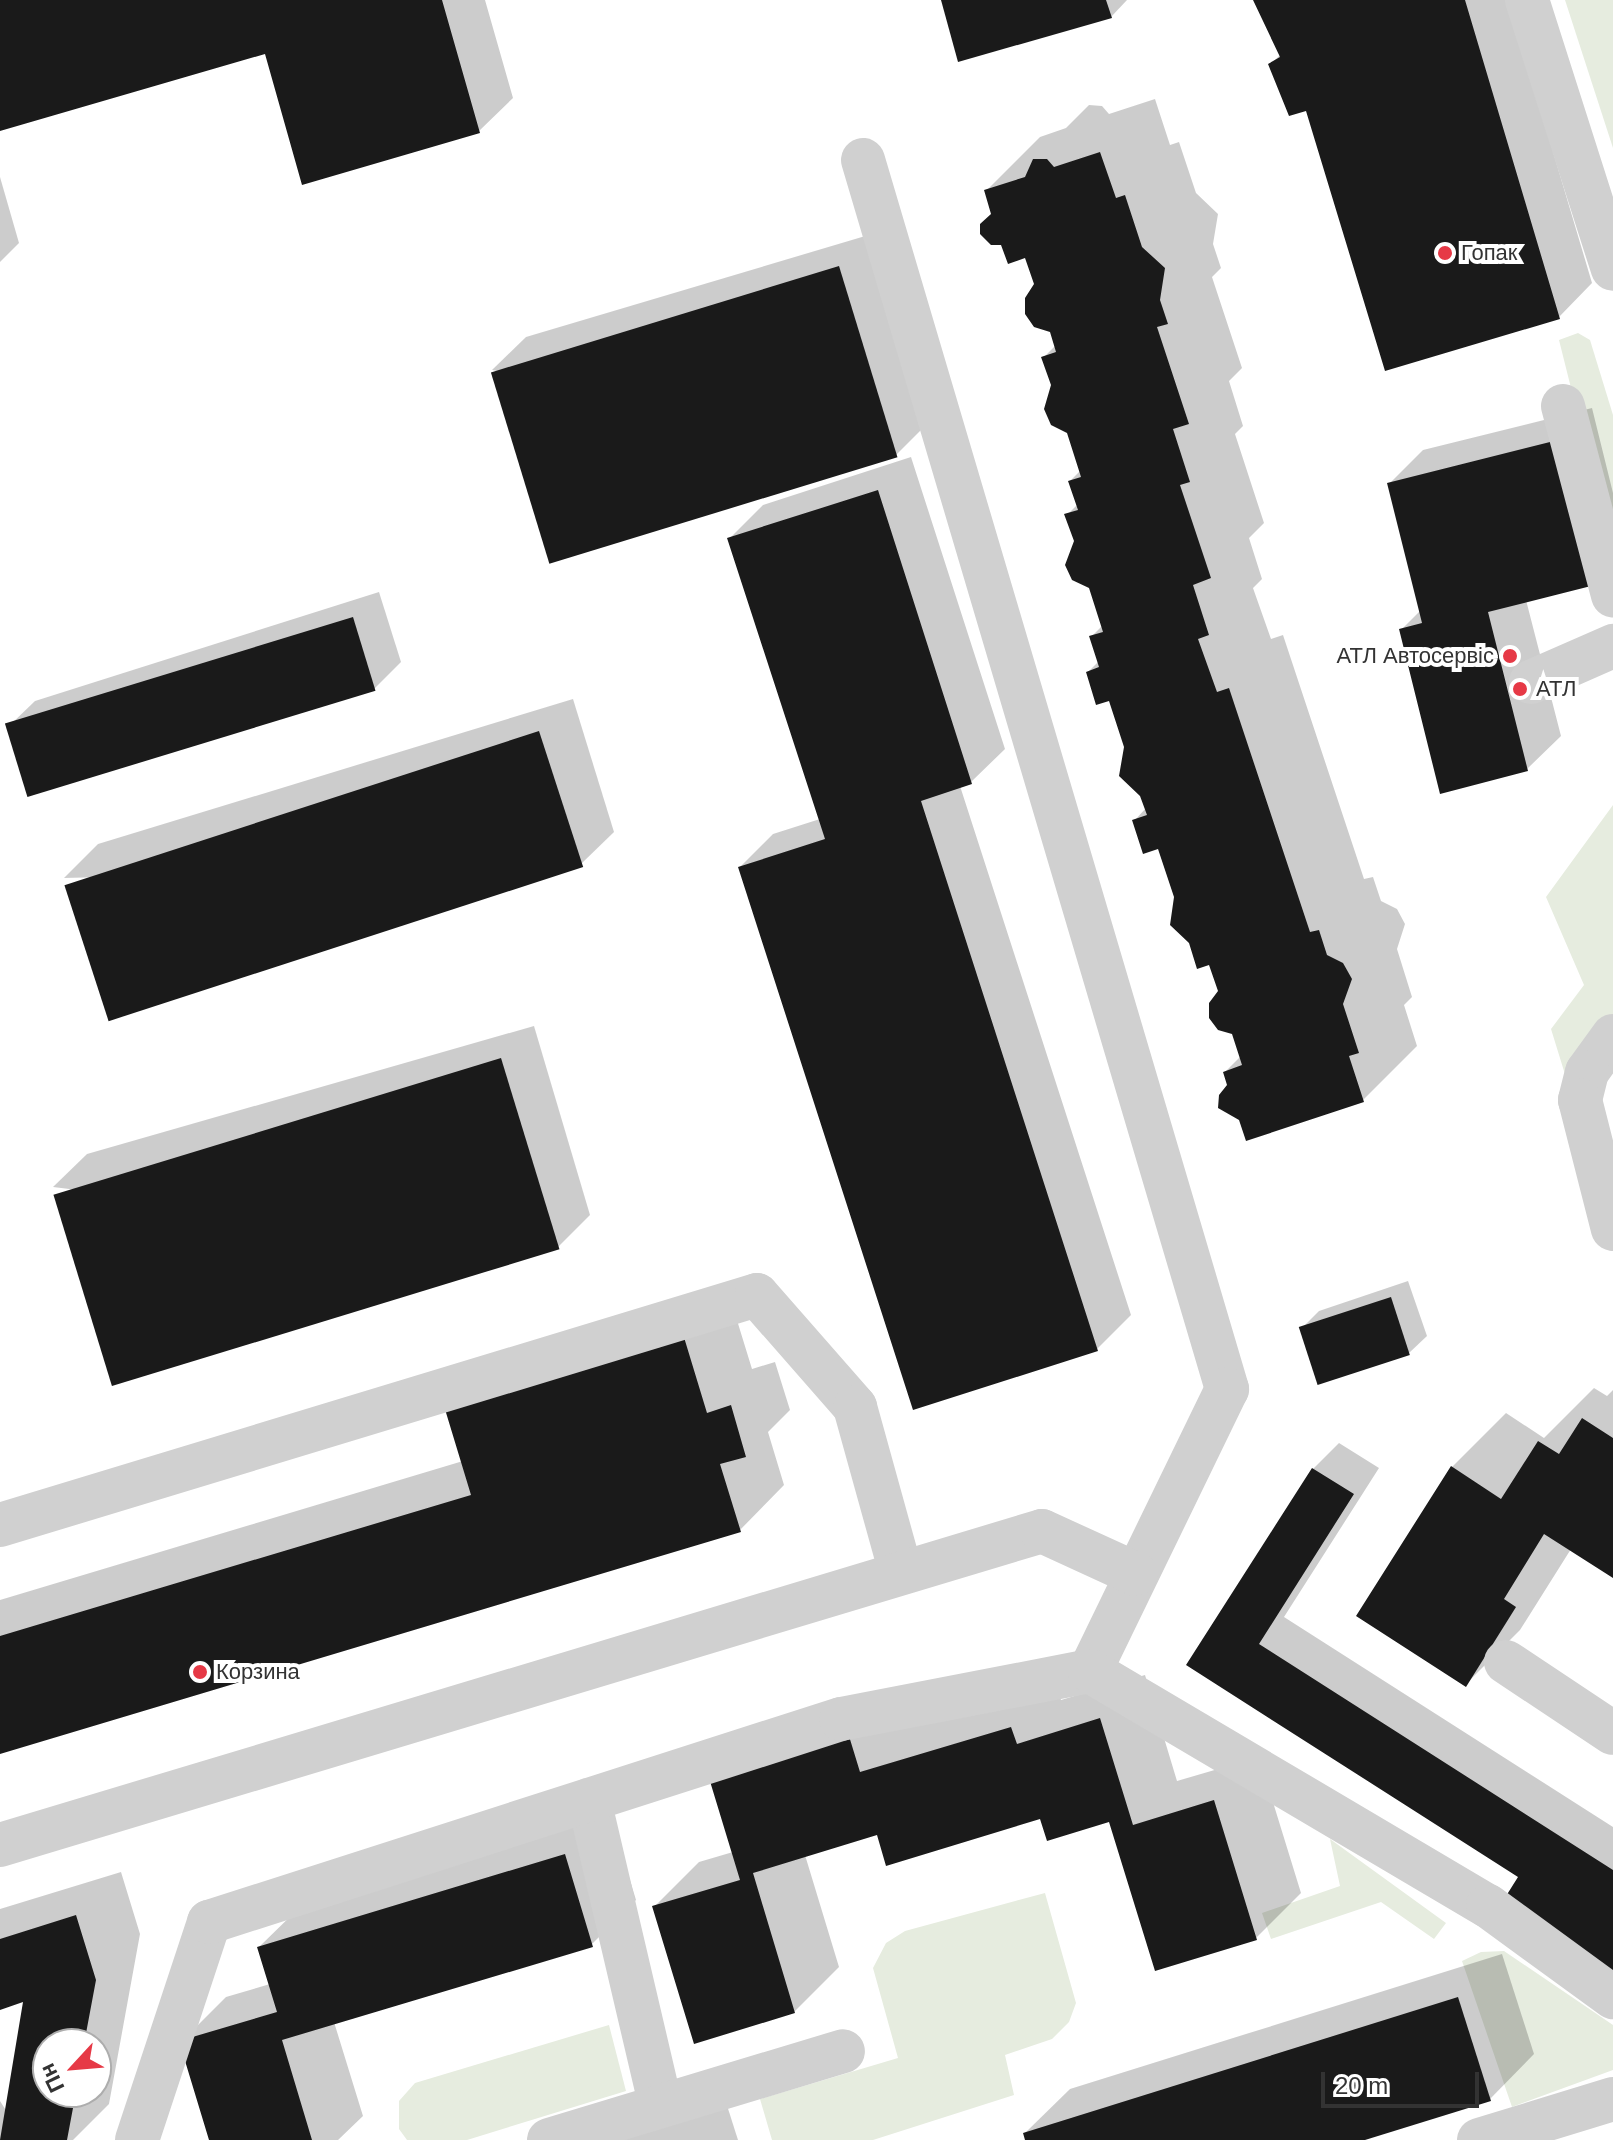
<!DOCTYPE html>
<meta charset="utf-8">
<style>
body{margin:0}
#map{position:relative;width:1613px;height:2140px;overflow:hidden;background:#fff;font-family:Helvetica,sans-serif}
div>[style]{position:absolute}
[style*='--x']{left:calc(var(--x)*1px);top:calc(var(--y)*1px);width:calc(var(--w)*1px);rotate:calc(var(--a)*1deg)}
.green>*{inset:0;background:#e6ecdf}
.shadow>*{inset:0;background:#0003}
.building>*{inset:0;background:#1a1a1a;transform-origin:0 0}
.minor>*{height:44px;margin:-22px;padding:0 22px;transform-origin:22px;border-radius:22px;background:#d0d0d0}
.dots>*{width:22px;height:22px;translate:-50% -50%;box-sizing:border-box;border:4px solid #fff;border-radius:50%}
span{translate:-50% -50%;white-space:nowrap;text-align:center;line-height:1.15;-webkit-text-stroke:8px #fff;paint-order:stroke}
.poi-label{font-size:22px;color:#333}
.left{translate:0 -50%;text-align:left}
.right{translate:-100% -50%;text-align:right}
.north{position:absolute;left:32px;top:2028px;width:80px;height:80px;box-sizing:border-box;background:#fff;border:2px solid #adadad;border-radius:50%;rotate:244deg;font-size:22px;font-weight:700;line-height:32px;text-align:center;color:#333}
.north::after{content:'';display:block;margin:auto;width:28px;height:36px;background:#e63946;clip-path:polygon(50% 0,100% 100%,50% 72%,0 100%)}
.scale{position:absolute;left:1321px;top:2072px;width:158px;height:36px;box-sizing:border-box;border:4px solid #333;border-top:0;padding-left:10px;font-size:24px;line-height:28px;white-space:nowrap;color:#333;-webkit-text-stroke:6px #fff;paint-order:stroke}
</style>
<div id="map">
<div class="green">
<div style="clip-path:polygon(1565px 0,1613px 0,1613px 148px)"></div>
<div style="clip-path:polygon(1578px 333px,1590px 340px,1613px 415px,1613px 556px,1559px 340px)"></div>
<div style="clip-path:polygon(1613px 805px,1613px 1018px,1568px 1084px,1551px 1029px,1584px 985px,1546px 897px)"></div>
<div style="clip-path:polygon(1330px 1839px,1446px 1923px,1434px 1939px,1381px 1902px,1271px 1939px,1262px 1913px,1340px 1886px)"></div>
<div style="clip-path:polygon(1045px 1893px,1076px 2003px,1069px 2022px,1052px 2039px,1005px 2055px,1014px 2095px,873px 2140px,772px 2140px,760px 2099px,898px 2058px,873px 1968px,886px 1943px,905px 1931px)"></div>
<div style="clip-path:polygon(1504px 1951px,1613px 2025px,1613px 2070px,1512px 2107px,1462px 1961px,1481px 1952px)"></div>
<div style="clip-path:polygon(609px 2025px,626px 2091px,467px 2140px,407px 2140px,399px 2129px,399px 2101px,415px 2083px)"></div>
</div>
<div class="shadow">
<div style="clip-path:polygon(0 0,485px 0,513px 98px,479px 131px,266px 52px,0 128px)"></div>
<div style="clip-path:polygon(943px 0,1127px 0,1111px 17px)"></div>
<div style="clip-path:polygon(1255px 0,1508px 0,1592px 283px,1559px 317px,1307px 108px,1271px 64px,1281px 54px)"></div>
<div style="clip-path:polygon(1155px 99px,1170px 145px,1179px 142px,1196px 193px,1218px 214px,1213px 244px,1221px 268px,1212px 277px,1242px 368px,1229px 381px,1243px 426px,1235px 434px,1264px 523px,1249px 538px,1262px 579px,1253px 588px,1271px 639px,1283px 635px,1364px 879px,1373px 877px,1381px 901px,1397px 909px,1405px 924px,1397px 949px,1412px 997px,1404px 1005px,1417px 1046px,1363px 1100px,1229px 1086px,1225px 1072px,1241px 1056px,1211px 963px,1176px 897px,1160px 846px,1135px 820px,1146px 808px,1110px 698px,1088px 672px,1099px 661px,1091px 637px,1103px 625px,1067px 515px,1078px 504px,1070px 481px,1081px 470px,1044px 357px,1056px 345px,1027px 256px,993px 214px,986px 191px,1040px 137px,1066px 128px,1089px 105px,1102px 106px,1109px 114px)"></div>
<div style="clip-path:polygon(0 177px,19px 243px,0 262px)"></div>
<div style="clip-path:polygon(872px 234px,929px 422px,895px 456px,492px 370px,526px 337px)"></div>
<div style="clip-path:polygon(1592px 408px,1613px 493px,1613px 564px,1526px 600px,1561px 736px,1527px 769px,1401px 630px,1421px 610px,1389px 484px,1423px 450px)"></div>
<div style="clip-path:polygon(911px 457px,1005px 749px,971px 782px,960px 786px,1131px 1315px,1097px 1349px,914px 1408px,740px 867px,773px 834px,820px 819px,730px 538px,763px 505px)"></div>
<div style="clip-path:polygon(379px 592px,401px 662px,375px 688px,8px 727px,35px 701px)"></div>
<div style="clip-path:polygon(573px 699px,614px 832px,580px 865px,64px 878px,98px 844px)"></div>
<div style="clip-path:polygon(534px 1026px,590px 1215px,556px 1249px,53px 1187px,87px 1154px)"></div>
<div style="clip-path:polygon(1408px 1281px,1427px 1336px,1409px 1353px,1301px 1329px,1319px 1311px)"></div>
<div style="clip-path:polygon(728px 1291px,752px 1369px,775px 1362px,790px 1410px,768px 1432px,784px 1485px,740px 1530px,0 1752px,0 1600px,463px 1461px)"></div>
<div style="clip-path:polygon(1594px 1388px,1607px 1396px,1613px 1390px,1613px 1576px,1571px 1549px,1520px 1630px,1466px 1684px,1452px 1467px,1506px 1413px,1544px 1438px)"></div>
<div style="clip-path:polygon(1339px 1443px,1379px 1468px,1284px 1617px,1613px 1827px,1613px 1973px,1521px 1876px,1189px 1665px,1313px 1469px)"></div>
<div style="clip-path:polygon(1145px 1675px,1177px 1781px,1259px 1757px,1301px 1893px,1256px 1938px,1111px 1819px,1041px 1817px,878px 1833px,805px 1855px,839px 1967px,794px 2012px,654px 1907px,699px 1862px,733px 1852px,756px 1734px,1056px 1683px,1061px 1700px)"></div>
<div style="clip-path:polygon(609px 1811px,636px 1900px,591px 1945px,334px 2022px,363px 2116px,338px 2140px,211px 2140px,181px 2042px,226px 1997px,270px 1984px,259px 1947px,304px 1903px)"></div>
<div style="clip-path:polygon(evenodd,121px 1872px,140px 1934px,109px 2104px,73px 2140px,0 2140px,0 2101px,7px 2112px,26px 2000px,0 2008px,0 1909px,121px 1872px,48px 2044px,96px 2044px,96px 2092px,48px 2092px,48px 2044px)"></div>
<div style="clip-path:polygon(1502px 1954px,1534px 2054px,1490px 2099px,1358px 2140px,1027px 2140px,1025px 2133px,1070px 2089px)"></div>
<div style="clip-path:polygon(724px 2096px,738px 2140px,612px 2140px)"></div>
</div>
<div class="building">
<div style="clip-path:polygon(0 0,442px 0,480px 133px,302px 185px,265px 54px,0 131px)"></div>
<div style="clip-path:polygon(941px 0,1106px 0,1112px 18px,958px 62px)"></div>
<div style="clip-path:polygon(1253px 0,1465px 0,1560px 319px,1385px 371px,1306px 111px,1289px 116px,1268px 64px,1280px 57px)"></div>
<div style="clip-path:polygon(1100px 152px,1116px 198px,1125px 195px,1142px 247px,1165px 268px,1160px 300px,1168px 324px,1157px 327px,1189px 424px,1173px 429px,1190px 482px,1180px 485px,1211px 578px,1193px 585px,1209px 635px,1198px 639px,1217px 692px,1229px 688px,1310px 932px,1319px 930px,1327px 955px,1343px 963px,1352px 979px,1343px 1004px,1359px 1053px,1349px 1056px,1364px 1102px,1246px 1141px,1239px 1120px,1218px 1108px,1219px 1095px,1227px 1085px,1223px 1072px,1242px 1065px,1232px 1034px,1218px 1030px,1209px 1018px,1209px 1003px,1218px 991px,1209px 965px,1197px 969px,1189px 943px,1170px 925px,1174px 897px,1158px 849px,1143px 854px,1132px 820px,1147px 815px,1140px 796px,1119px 776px,1124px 747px,1109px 701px,1096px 705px,1086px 672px,1099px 667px,1089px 636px,1103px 632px,1089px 588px,1072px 580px,1065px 565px,1074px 541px,1064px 514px,1078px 510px,1068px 481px,1081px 477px,1067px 433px,1051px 425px,1044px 409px,1051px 385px,1041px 357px,1056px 352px,1050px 332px,1034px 327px,1025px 314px,1025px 298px,1034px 284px,1025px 258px,1008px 264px,1001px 245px,991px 245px,980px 234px,980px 224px,991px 214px,984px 190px,1025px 177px,1033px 159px,1047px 159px,1054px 167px)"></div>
<div style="left:839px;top:266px;width:200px;height:364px;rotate:73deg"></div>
<div style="clip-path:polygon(1558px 440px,1595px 585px,1488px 612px,1528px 771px,1440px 794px,1399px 629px,1422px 623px,1387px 483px)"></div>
<div style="clip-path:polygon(878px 490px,972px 784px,921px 801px,1098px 1351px,913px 1410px,738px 867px,825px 839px,727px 538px)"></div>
<div style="left:353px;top:617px;width:77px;height:364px;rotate:73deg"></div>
<div style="left:539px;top:731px;width:143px;height:499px;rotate:72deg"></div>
<div style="left:501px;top:1058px;width:200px;height:468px;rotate:73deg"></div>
<div style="left:1391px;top:1297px;width:61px;height:97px;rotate:72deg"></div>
<div style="clip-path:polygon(683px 1334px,707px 1413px,731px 1405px,746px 1457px,720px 1464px,741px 1532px,0 1754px,0 1636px,471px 1495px,444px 1406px)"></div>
<div style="clip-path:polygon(1582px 1418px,1613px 1438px,1613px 1578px,1544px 1534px,1504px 1599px,1516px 1607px,1466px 1687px,1356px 1616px,1451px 1466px,1501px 1499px,1538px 1441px,1559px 1454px)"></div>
<div style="clip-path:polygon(1312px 1468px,1354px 1494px,1259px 1644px,1613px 1870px,1613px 1975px,1501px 1904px,1518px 1877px,1186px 1665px)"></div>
<div style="clip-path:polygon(1100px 1718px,1133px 1825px,1214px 1800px,1257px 1940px,1155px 1971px,1109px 1822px,1047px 1841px,1040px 1819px,886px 1866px,877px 1835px,753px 1873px,795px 2013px,694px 2044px,652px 1906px,740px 1880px,709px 1778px,849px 1736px,860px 1772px,1011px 1727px,1017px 1744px)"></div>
<div style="clip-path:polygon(565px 1854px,593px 1947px,282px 2040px,312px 2140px,209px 2140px,179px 2041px,277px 2012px,257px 1947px)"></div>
<div style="clip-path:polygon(76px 1915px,96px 1980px,84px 2044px,48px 2044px,48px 2092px,76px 2092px,67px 2140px,0 2140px,23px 2002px,0 2010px,0 1939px)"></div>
<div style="clip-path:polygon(1458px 1997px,1491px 2101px,1365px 2140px,1025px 2140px,1023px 2133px)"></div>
</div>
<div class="minor">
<div style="--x:1527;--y:0;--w:282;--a:72.3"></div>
<div style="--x:863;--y:160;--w:1282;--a:73.5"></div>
<div style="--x:1227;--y:1389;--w:314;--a:115.9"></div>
<div style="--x:1563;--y:406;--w:196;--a:75.2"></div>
<div style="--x:1531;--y:682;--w:90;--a:-23.7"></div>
<div style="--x:1613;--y:1036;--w:44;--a:125.8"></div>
<div style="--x:1587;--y:1072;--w:29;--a:104"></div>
<div style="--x:1580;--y:1100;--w:133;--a:75.7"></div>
<div style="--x:0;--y:1525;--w:791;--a:-16.9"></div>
<div style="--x:757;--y:1295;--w:149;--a:48.8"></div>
<div style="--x:855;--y:1407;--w:172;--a:74.5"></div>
<div style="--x:1506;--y:1662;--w:128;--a:33.6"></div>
<div style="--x:589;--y:1800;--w:314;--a:76.8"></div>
<div style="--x:0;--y:1845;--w:1088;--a:-16.77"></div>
<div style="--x:1042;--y:1531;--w:103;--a:24.6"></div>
<div style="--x:137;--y:2140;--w:230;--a:-71.7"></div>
<div style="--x:209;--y:1922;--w:664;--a:-17.81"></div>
<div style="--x:841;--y:1719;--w:254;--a:-10.9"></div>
<div style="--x:1090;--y:1671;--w:462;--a:30.6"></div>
<div style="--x:1488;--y:1906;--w:155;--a:36.1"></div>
<div style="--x:549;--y:2140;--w:307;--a:-16.8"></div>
<div style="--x:1479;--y:2140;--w:140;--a:-17"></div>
</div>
<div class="dots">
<div style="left:1445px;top:253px;background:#e63946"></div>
<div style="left:1510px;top:656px;background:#e63946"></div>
<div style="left:1520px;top:689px;background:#e63946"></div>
<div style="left:200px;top:1672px;background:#e63946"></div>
</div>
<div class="poi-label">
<span class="left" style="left:1461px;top:253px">Гопак</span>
<span class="right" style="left:1494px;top:656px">АТЛ Автосервіс</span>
<span class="left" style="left:1536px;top:689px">АТЛ</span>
<span class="left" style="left:216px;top:1672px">Корзина</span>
</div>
<div class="north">Пн</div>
<div class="scale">20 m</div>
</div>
